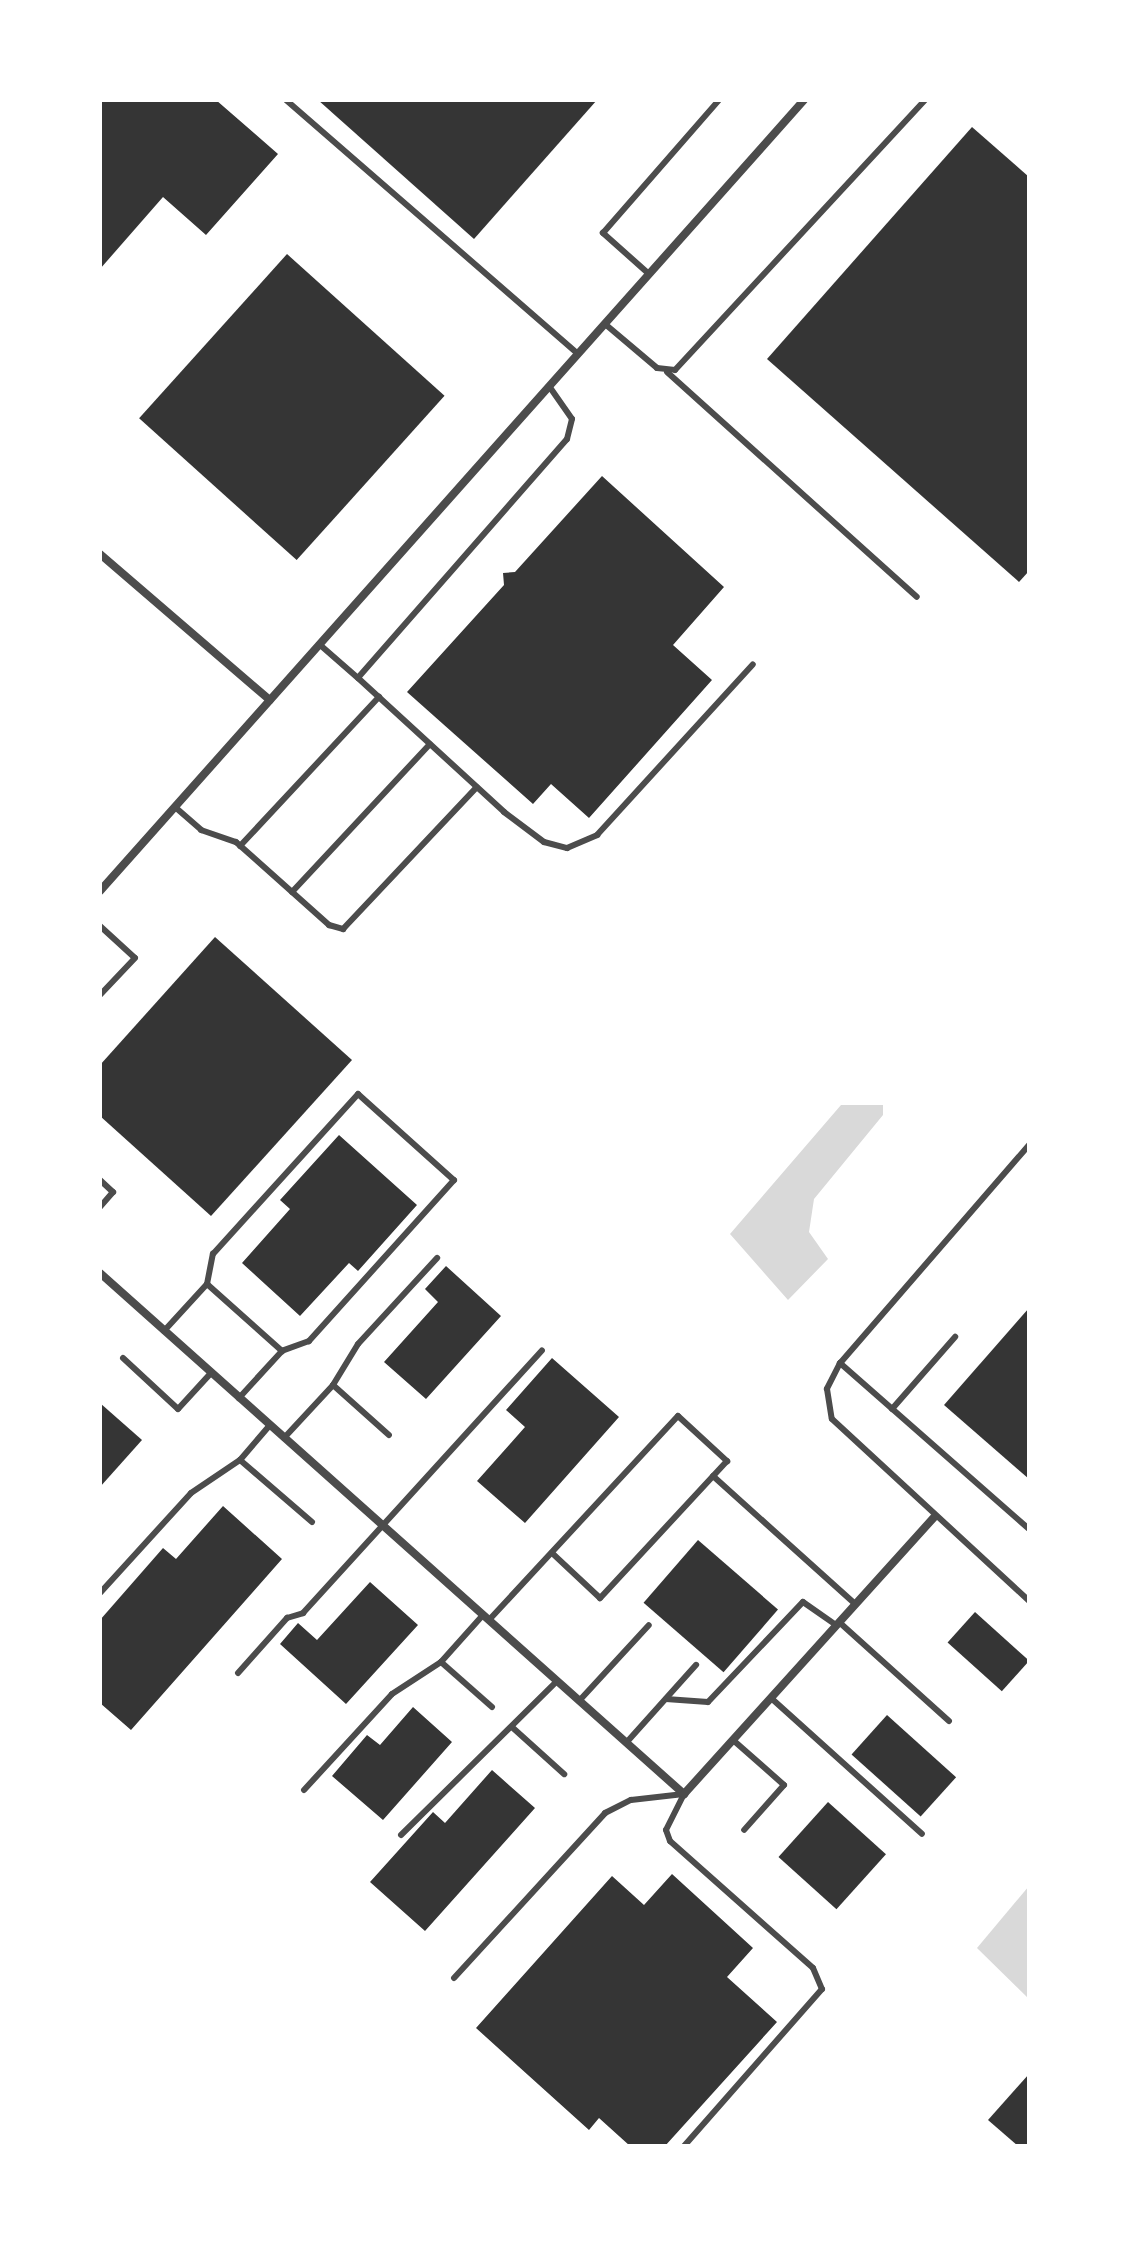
<!DOCTYPE html>
<style>
body{margin:0}
#map{position:relative;width:1129px;height:2246px;overflow:hidden;background:#fff;font-family:Signika,sans-serif}
div>[style]{position:absolute}
[style*='--x']{left:calc(var(--x)*1px);top:calc(var(--y)*1px);width:calc(var(--w)*1px);rotate:calc(var(--a)*1deg)}
.water>*{inset:0;background:#d9d9d9}
.building>*{inset:0;background:#353535;transform-origin:0 0}
.service>*{height:6px;margin:-3px;padding:0 3px;transform-origin:3px;border-radius:3px;background:#4c4c4c}
.minor>*{height:8px;margin:-4px;padding:0 4px;transform-origin:4px;border-radius:4px;background:#4c4c4c}
span{translate:-50% -50%;white-space:nowrap;text-align:center;line-height:1.15;-webkit-text-stroke:6px #fff;paint-order:stroke}
.frame{position:absolute;inset:0;border:102px solid #fff;pointer-events:none}
</style>
<div id="map">
<div class="water">
<div style="clip-path:polygon(841px 1105px,883px 1105px,883px 1115px,814px 1199px,809px 1232px,828px 1259px,788px 1300px,730px 1234px)"></div>
<div style="clip-path:polygon(1029px 1886px,1029px 1999px,977px 1948px)"></div>
</div>
<div class="building">
<div style="clip-path:polygon(100px 100px,216px 100px,278px 154px,206px 235px,163px 197px,100px 269px)"></div>
<div style="clip-path:polygon(318px 100px,597px 100px,474px 239px)"></div>
<div style="clip-path:polygon(972px 127px,1029px 177px,1029px 571px,1019px 582px,767px 359px)"></div>
<div style="left:287px;top:254px;width:212px;height:221px;rotate:42deg"></div>
<div style="clip-path:polygon(602px 476px,724px 587px,673px 645px,712px 680px,589px 818px,551px 784px,533px 804px,407px 692px,504px 585px,503px 573px,515px 572px)"></div>
<div style="clip-path:polygon(215px 937px,352px 1060px,211px 1216px,100px 1116px,100px 1065px)"></div>
<div style="clip-path:polygon(339px 1135px,417px 1205px,358px 1271px,349px 1263px,300px 1316px,242px 1263px,290px 1209px,280px 1200px)"></div>
<div style="clip-path:polygon(446px 1266px,501px 1316px,426px 1399px,384px 1362px,438px 1302px,425px 1289px)"></div>
<div style="clip-path:polygon(1029px 1308px,1029px 1479px,944px 1405px)"></div>
<div style="clip-path:polygon(552px 1358px,619px 1417px,525px 1523px,477px 1481px,525px 1427px,506px 1410px)"></div>
<div style="clip-path:polygon(100px 1403px,142px 1440px,100px 1487px)"></div>
<div style="clip-path:polygon(223px 1506px,282px 1559px,131px 1730px,100px 1703px,100px 1620px,163px 1548px,176px 1559px)"></div>
<div style="left:698px;top:1540px;width:106px;height:83px;rotate:41deg"></div>
<div style="clip-path:polygon(370px 1582px,418px 1625px,346px 1704px,280px 1644px,298px 1623px,317px 1640px)"></div>
<div style="left:975px;top:1612px;width:73px;height:41px;rotate:42deg"></div>
<div style="clip-path:polygon(413px 1707px,452px 1742px,383px 1820px,332px 1776px,367px 1735px,380px 1745px)"></div>
<div style="left:887px;top:1715px;width:93px;height:53px;rotate:42deg"></div>
<div style="clip-path:polygon(492px 1770px,535px 1808px,425px 1931px,370px 1882px,433px 1812px,445px 1823px)"></div>
<div style="left:828px;top:1802px;width:78px;height:74px;rotate:42deg"></div>
<div style="clip-path:polygon(672px 1874px,753px 1948px,727px 1977px,777px 2022px,665px 2146px,630px 2146px,599px 2118px,589px 2130px,476px 2028px,612px 1876px,644px 1905px)"></div>
<div style="clip-path:polygon(1029px 2074px,1029px 2146px,1018px 2146px,988px 2120px)"></div>
</div>
<div class="service">
<div style="--x:286;--y:100;--w:387;--a:41"></div>
<div style="--x:649;--y:274;--w:62;--a:-138.3"></div>
<div style="--x:603;--y:233;--w:176;--a:-48.9"></div>
<div style="--x:605;--y:324;--w:68;--a:40.2"></div>
<div style="--x:657;--y:368;--w:18;--a:6"></div>
<div style="--x:675;--y:370;--w:368;--a:-47.2"></div>
<div style="--x:667;--y:372;--w:336;--a:42"></div>
<div style="--x:549;--y:386;--w:40;--a:55.1"></div>
<div style="--x:572;--y:419;--w:21;--a:104"></div>
<div style="--x:567;--y:439;--w:317;--a:131.2"></div>
<div style="--x:358;--y:678;--w:198;--a:42.5"></div>
<div style="--x:504;--y:812;--w:50;--a:36.9"></div>
<div style="--x:544;--y:842;--w:24;--a:15"></div>
<div style="--x:567;--y:848;--w:33;--a:-23"></div>
<div style="--x:597;--y:835;--w:231;--a:-47.6"></div>
<div style="--x:319;--y:644;--w:52;--a:41.1"></div>
<div style="--x:175;--y:807;--w:35;--a:41"></div>
<div style="--x:201;--y:830;--w:37;--a:19"></div>
<div style="--x:236;--y:842;--w:125;--a:41.7"></div>
<div style="--x:329;--y:925;--w:15;--a:16"></div>
<div style="--x:343;--y:929;--w:195;--a:-46.7"></div>
<div style="--x:240;--y:846;--w:204;--a:-47"></div>
<div style="--x:292;--y:892;--w:202;--a:-47"></div>
<div style="--x:100;--y:926;--w:47;--a:42.4"></div>
<div style="--x:135;--y:958;--w:51;--a:133.4"></div>
<div style="--x:1029;--y:1145;--w:289;--a:130.9"></div>
<div style="--x:840;--y:1363;--w:29;--a:117"></div>
<div style="--x:827;--y:1389;--w:30;--a:81"></div>
<div style="--x:832;--y:1419;--w:268;--a:42.7"></div>
<div style="--x:100;--y:1180;--w:18;--a:43"></div>
<div style="--x:113;--y:1192;--w:20;--a:131"></div>
<div style="--x:207;--y:1284;--w:31;--a:-79"></div>
<div style="--x:213;--y:1254;--w:216;--a:-47.8"></div>
<div style="--x:358;--y:1094;--w:129;--a:41.9"></div>
<div style="--x:454;--y:1180;--w:217;--a:132"></div>
<div style="--x:309;--y:1341;--w:29;--a:160"></div>
<div style="--x:164;--y:1331;--w:64;--a:-47.5"></div>
<div style="--x:207;--y:1284;--w:101;--a:41.8"></div>
<div style="--x:282;--y:1351;--w:64;--a:132.5"></div>
<div style="--x:123;--y:1358;--w:75;--a:42.8"></div>
<div style="--x:178;--y:1409;--w:49;--a:-47.5"></div>
<div style="--x:840;--y:1363;--w:252;--a:41.3"></div>
<div style="--x:333;--y:1385;--w:48;--a:-58.6"></div>
<div style="--x:358;--y:1344;--w:117;--a:-47.4"></div>
<div style="--x:892;--y:1409;--w:96;--a:-48.8"></div>
<div style="--x:270;--y:1425;--w:46;--a:130.6"></div>
<div style="--x:240;--y:1460;--w:95;--a:40.7"></div>
<div style="--x:284;--y:1438;--w:72;--a:-47.2"></div>
<div style="--x:333;--y:1385;--w:75;--a:41.8"></div>
<div style="--x:713;--y:1476;--w:191;--a:42"></div>
<div style="--x:100;--y:1593;--w:135;--a:-47.7"></div>
<div style="--x:191;--y:1493;--w:59;--a:-34"></div>
<div style="--x:489;--y:1620;--w:278;--a:-47.2"></div>
<div style="--x:678;--y:1416;--w:67;--a:42.6"></div>
<div style="--x:727;--y:1461;--w:187;--a:132.8"></div>
<div style="--x:600;--y:1598;--w:66;--a:-136.8"></div>
<div style="--x:839;--y:1622;--w:148;--a:42"></div>
<div style="--x:441;--y:1662;--w:68;--a:41.4"></div>
<div style="--x:238;--y:1673;--w:74;--a:-48.3"></div>
<div style="--x:287;--y:1618;--w:17;--a:-17"></div>
<div style="--x:303;--y:1613;--w:355;--a:-47.7"></div>
<div style="--x:771;--y:1698;--w:203;--a:42"></div>
<div style="--x:666;--y:1699;--w:42;--a:4.1"></div>
<div style="--x:708;--y:1702;--w:138;--a:-46.5"></div>
<div style="--x:803;--y:1602;--w:40;--a:34.9"></div>
<div style="--x:579;--y:1701;--w:103;--a:-47.4"></div>
<div style="--x:513;--y:1728;--w:69;--a:42"></div>
<div style="--x:733;--y:1740;--w:68;--a:41.4"></div>
<div style="--x:784;--y:1785;--w:60;--a:131.6"></div>
<div style="--x:626;--y:1743;--w:105;--a:-48.1"></div>
<div style="--x:304;--y:1790;--w:130;--a:-47.5"></div>
<div style="--x:392;--y:1694;--w:59;--a:-33.1"></div>
<div style="--x:441;--y:1662;--w:63;--a:-48.2"></div>
<div style="--x:401;--y:1835;--w:219;--a:-44.6"></div>
<div style="--x:454;--y:1978;--w:224;--a:-47.5"></div>
<div style="--x:605;--y:1813;--w:29;--a:-27"></div>
<div style="--x:631;--y:1800;--w:53;--a:-6.5"></div>
<div style="--x:684;--y:1794;--w:40;--a:116.6"></div>
<div style="--x:666;--y:1830;--w:12;--a:70"></div>
<div style="--x:670;--y:1841;--w:191;--a:41.6"></div>
<div style="--x:813;--y:1968;--w:23;--a:67"></div>
<div style="--x:822;--y:1989;--w:209;--a:131.3"></div>
</div>
<div class="minor">
<div style="--x:100;--y:554;--w:224;--a:40.7"></div>
<div style="--x:100;--y:891;--w:1059;--a:-48.33"></div>
<div style="--x:100;--y:1273;--w:783;--a:41.74"></div>
<div style="--x:684;--y:1794;--w:373;--a:-47.9"></div>
</div>
<div class="frame"></div>
</div>
